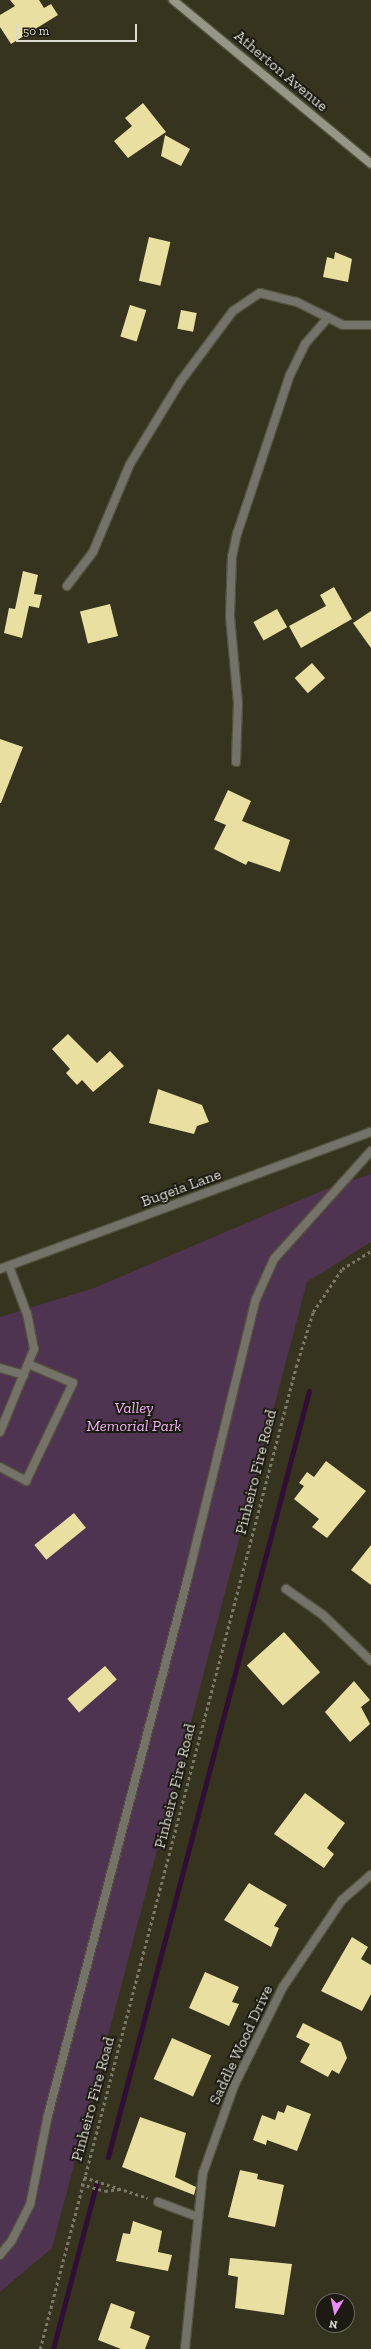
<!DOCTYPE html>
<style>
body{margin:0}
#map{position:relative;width:371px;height:2349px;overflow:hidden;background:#36331f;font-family:"Zilla Slab",serif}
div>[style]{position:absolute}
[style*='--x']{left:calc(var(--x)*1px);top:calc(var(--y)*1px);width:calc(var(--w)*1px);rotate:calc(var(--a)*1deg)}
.green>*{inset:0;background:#4e3451}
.stream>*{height:5px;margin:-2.5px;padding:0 2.5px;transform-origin:2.5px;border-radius:2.5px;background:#300e35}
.building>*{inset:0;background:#e8dfa0;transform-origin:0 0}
.path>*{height:2.5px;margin-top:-1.25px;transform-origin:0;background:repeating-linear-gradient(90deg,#7a7867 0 3px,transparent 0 6px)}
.roads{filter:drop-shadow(1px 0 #54513e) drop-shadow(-1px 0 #54513e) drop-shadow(0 1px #54513e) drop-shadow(0 -1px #54513e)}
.service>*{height:8px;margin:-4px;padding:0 4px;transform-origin:4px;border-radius:4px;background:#747269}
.minor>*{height:8px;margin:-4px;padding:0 4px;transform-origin:4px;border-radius:4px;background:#747269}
.tertiary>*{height:8px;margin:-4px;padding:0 4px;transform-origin:4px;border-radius:4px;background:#747269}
.secondary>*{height:8px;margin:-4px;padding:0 4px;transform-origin:4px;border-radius:4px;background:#989687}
span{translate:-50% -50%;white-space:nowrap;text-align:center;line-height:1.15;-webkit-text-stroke:4px #1c1a12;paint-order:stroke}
.street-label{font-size:16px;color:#dbdace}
.park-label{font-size:16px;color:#edb2f5;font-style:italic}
.north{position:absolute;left:315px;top:2293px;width:40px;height:40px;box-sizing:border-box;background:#1c1a12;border:1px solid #68675d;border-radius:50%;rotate:189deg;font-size:11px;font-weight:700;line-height:16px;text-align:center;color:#dbdace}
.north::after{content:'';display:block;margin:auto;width:14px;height:18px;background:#ec8cfa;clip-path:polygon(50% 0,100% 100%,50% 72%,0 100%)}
.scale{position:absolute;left:16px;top:24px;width:121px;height:18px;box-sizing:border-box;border:2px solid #dbdace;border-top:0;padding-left:5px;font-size:12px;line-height:14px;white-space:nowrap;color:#dbdace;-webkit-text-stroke:3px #1c1a12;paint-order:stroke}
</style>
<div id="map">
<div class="green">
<div style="clip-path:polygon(371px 1174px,371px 1242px,307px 1282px,52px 2248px,0 2292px,0 1317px,94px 1288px,324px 1190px)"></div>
</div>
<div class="stream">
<div style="--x:108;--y:2157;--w:792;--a:-75.3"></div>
<div style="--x:53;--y:2349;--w:170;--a:-75.3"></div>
</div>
<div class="building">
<div style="clip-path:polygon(10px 0,39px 0,44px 8px,51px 4px,58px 15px,11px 44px,0 27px,0 15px,15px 6px)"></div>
<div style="clip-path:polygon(143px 103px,166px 132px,128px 158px,114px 141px,132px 126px,125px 118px)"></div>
<div style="clip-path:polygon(165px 135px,190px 149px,181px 166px,161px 156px)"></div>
<div style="left:149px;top:237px;width:22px;height:45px;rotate:13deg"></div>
<div style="clip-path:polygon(335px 252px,352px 259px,348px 282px,323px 277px,327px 257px,334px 259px)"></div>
<div style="left:130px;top:305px;width:17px;height:33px;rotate:17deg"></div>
<div style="left:181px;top:310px;width:16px;height:19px;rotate:11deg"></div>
<div style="clip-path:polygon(23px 571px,38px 575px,34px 594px,42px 595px,39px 608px,29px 606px,22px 638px,4px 633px,9px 608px,15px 609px)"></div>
<div style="clip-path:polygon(334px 587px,352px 619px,301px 648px,289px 626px,326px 606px,320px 595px)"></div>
<div style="left:110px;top:604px;width:33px;height:31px;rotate:76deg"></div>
<div style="left:277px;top:609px;width:21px;height:27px;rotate:61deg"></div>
<div style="clip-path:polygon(371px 611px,371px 648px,353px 623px)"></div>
<div style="left:312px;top:663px;width:20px;height:23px;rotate:49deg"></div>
<div style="clip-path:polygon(0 739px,23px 747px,1px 803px,0 803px)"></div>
<div style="clip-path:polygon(228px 790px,251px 801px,242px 821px,290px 840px,280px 872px,248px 861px,246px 865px,214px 849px,226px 825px,214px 820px)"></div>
<div style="clip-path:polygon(68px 1034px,97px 1063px,110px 1051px,124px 1066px,93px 1092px,82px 1080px,77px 1085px,66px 1073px,70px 1069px,52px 1049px)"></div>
<div style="clip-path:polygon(158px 1089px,202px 1105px,209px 1122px,197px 1126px,194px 1134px,149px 1123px)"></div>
<div style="clip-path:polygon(326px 1461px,366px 1491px,327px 1538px,312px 1527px,319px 1519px,294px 1499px,304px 1486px,299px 1483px,307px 1472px,314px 1477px)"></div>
<div style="left:74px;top:1513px;width:19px;height:51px;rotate:51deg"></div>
<div style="clip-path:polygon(371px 1545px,371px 1585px,351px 1570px)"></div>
<div style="left:284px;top:1632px;width:54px;height:50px;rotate:48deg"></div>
<div style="left:105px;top:1666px;width:18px;height:50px;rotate:49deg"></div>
<div style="clip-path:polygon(354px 1681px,370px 1700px,361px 1707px,370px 1724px,350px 1742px,325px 1712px)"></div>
<div style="clip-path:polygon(305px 1793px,345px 1823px,327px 1848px,334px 1854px,324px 1868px,274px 1834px)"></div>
<div style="clip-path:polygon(249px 1883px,287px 1905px,274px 1926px,279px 1928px,271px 1947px,224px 1920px)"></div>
<div style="clip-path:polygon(352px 1937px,368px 1947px,361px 1959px,371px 1965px,371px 1994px,362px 2011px,321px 1991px)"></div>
<div style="clip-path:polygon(205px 1972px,239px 1987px,232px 2002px,239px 2004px,229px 2026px,189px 2008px)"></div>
<div style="clip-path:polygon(303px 2023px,341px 2042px,347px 2058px,339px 2074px,332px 2070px,328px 2077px,300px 2062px,310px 2044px,296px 2037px)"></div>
<div style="left:172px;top:2038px;width:43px;height:45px;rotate:24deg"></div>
<div style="clip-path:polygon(287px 2105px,311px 2114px,297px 2151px,267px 2140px,266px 2145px,253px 2140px,262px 2115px,275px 2120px,278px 2111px,284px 2113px)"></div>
<div style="clip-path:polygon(140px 2117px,186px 2133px,175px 2177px,196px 2187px,194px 2195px,122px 2167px)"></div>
<div style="clip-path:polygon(240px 2170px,258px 2174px,257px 2179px,284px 2185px,275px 2227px,228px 2217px)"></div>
<div style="clip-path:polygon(133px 2221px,162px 2231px,158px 2252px,172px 2255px,168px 2271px,116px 2261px,123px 2233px,130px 2234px)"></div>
<div style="clip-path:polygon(230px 2258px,292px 2264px,284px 2315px,235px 2308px,238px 2277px,228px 2275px)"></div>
<div style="clip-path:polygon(111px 2303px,135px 2312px,130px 2328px,150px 2336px,145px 2349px,121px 2349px,98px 2340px)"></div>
</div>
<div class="path">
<div style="--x:84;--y:2177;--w:67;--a:18.2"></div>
<div style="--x:81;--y:2184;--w:25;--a:16"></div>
<div style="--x:105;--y:2191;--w:15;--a:-8"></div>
<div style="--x:40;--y:2349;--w:1015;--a:-75.39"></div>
<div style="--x:296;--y:1367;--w:58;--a:-72.8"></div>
<div style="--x:313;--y:1312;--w:52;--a:-56"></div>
<div style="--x:342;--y:1269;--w:34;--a:-32"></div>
</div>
<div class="roads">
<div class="service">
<div style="--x:67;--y:586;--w:43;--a:-52.6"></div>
<div style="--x:93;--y:552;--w:95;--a:-67.2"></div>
<div style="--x:130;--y:464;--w:96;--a:-58.6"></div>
<div style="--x:180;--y:382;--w:89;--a:-53.3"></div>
<div style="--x:233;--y:311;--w:32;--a:-34"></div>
<div style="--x:260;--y:293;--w:38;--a:14"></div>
<div style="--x:297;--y:302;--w:51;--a:26.6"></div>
<div style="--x:343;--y:325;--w:28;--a:0"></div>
<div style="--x:236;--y:762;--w:59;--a:-88.1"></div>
<div style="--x:238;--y:703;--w:87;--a:-95.3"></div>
<div style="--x:230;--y:616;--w:59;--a:-88.1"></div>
<div style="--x:232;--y:557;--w:24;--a:-78"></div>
<div style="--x:237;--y:534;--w:168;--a:-71.6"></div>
<div style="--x:290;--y:375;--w:34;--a:-64"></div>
<div style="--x:305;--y:344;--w:35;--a:-49"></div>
<div style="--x:0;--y:1368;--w:25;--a:16"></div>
<div style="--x:0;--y:1432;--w:90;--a:-67.7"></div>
<div style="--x:34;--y:1349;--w:36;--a:-101"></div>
<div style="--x:27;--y:1314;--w:51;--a:-110.6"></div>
<div style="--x:0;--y:1467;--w:30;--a:28"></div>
<div style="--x:26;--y:1481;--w:109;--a:-64.4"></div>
<div style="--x:73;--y:1383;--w:49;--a:-157.1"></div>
<div style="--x:158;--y:2202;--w:43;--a:20.6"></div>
<div style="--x:0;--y:2255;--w:19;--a:-51"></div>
<div style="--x:12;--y:2240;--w:39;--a:-63"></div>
<div style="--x:30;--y:2205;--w:92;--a:-78.7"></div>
<div style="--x:48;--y:2115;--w:556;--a:-75.41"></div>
<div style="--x:188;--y:1577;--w:286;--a:-76.3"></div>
<div style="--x:256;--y:1299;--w:44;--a:-65.8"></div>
<div style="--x:274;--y:1259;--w:145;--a:-48.1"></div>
</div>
<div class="minor">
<div style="--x:286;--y:1589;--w:45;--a:35.1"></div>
<div style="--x:323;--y:1615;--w:66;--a:43.8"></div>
<div style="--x:185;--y:2349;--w:177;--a:-84.2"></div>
<div style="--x:203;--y:2173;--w:92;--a:-70.4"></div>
<div style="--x:234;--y:2086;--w:110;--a:-63.7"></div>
<div style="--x:283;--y:1987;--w:105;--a:-55.9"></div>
<div style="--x:342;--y:1900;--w:38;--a:-41"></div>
</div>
<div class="tertiary">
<div style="--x:0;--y:1269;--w:395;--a:-20.3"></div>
</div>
<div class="secondary">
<div style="--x:173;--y:0;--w:257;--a:39.6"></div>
</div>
</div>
<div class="street-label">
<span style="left:281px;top:71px;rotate:40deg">Atherton Avenue</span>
<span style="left:181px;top:1188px;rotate:-20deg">Bugeia Lane</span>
<span style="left:256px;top:1472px;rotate:-76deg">Pinheiro Fire Road</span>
<span style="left:175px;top:1786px;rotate:-76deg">Pinheiro Fire Road</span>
<span style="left:241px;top:2045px;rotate:-65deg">Saddle Wood Drive</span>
<span style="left:93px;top:2099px;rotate:-75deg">Pinheiro Fire Road</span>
</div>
<div class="park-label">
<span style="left:134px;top:1417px">Valley<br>Memorial Park</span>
</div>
<div class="north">N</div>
<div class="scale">50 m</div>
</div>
